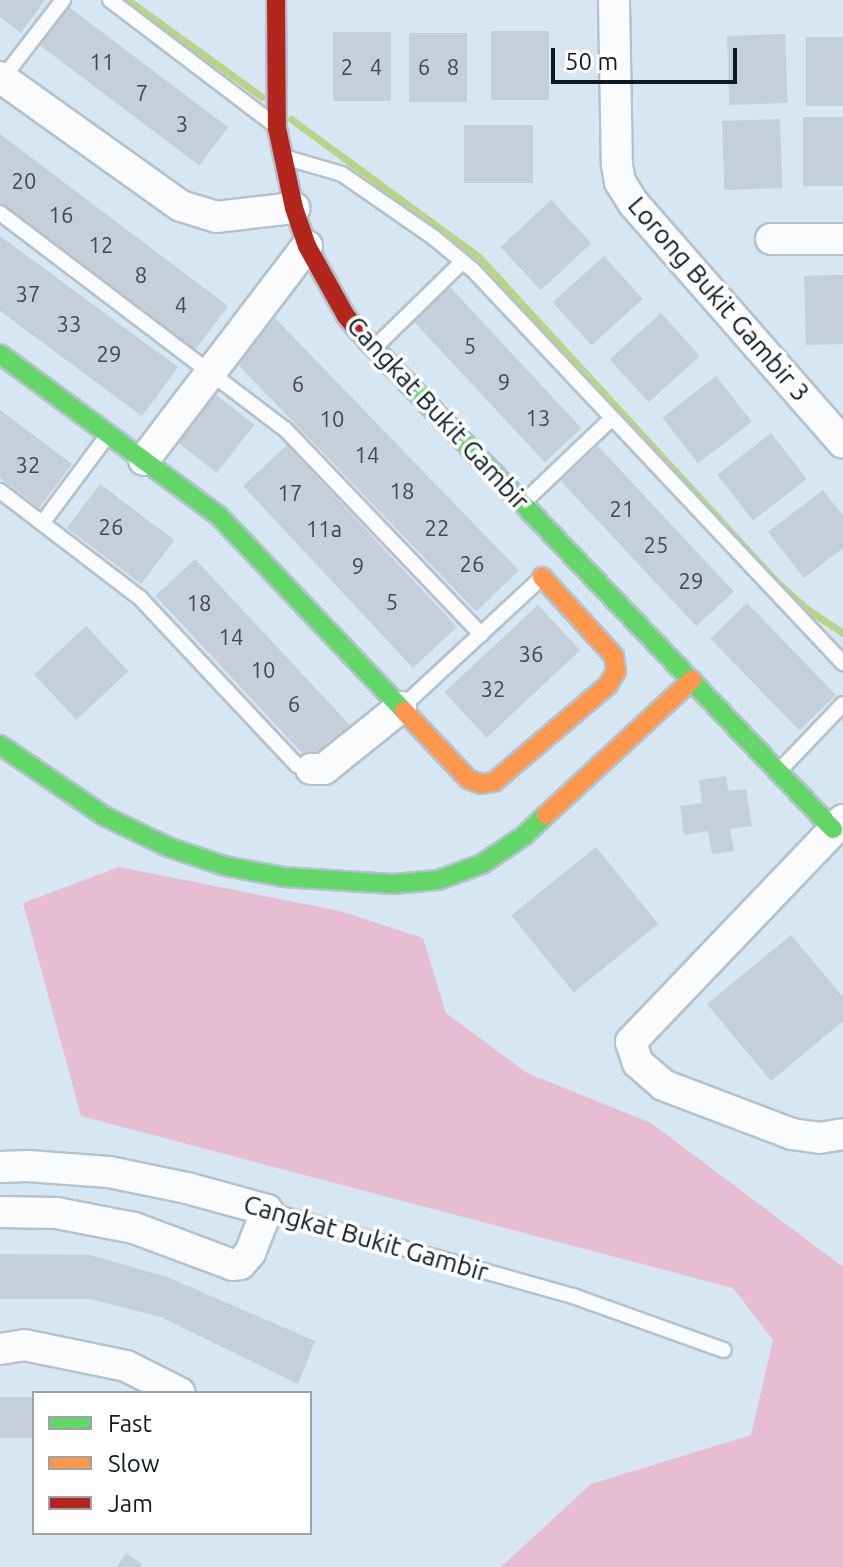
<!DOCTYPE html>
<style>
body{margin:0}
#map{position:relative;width:843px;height:1567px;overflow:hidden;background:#d6e6f2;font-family:Ubuntu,sans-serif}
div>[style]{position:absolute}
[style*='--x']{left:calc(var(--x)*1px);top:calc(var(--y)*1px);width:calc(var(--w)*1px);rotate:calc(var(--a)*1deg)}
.green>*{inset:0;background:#e7bdd2}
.stream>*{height:7px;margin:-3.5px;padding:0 3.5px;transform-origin:3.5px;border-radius:3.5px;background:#bbd386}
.building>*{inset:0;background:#c4cfda;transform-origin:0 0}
.roads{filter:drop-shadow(2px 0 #b4c2cc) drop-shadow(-2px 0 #b4c2cc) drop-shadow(0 2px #b4c2cc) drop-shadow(0 -2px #b4c2cc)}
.lane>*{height:14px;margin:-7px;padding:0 7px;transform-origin:7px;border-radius:7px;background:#f9fbfd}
.street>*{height:30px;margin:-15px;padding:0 15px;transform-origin:15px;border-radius:15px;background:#f9fbfd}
.fast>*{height:18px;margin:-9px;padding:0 9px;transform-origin:9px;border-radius:9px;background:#63d668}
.slow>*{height:18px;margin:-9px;padding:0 9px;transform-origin:9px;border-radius:9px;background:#ff974d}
.jam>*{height:18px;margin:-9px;padding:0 9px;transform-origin:9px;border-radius:9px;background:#b3261e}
span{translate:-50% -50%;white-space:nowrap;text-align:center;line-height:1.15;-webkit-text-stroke:7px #fff;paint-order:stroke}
.number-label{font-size:22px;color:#3c4852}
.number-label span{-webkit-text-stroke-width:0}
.street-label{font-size:26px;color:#0d1a24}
.legend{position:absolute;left:32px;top:1391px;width:280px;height:144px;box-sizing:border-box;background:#fff;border:2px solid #9ea3a7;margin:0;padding:10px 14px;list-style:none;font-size:24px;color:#0d1a24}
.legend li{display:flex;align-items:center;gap:16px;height:40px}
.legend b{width:40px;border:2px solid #9ea3a7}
.scale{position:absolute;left:551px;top:48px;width:186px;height:36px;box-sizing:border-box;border:4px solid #0d1a24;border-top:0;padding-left:10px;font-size:24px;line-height:28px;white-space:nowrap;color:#0d1a24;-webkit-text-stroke:6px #fff;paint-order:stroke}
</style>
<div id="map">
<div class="green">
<div style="clip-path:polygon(119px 867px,340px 911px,423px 938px,446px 1013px,527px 1073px,651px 1123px,843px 1267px,843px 1567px,501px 1567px,591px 1484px,751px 1435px,773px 1340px,733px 1288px,81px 1116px,23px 903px)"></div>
</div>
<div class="stream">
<div style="--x:128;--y:0;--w:165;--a:35.9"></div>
<div style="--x:291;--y:119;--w:233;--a:36.3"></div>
<div style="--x:479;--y:257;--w:442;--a:47.5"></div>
<div style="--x:778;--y:583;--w:39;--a:42"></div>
<div style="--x:807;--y:609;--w:43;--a:33.7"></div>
</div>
<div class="building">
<div style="clip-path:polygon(0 0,45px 0,21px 33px,0 17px)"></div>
<div style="left:66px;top:5px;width:203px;height:48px;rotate:37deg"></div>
<div style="left:491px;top:31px;width:58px;height:69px"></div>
<div style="left:333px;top:32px;width:58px;height:69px"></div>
<div style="left:409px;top:33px;width:58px;height:69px"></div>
<div style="left:785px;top:34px;width:69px;height:58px;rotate:88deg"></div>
<div style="left:843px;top:37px;width:69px;height:37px;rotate:90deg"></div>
<div style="left:843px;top:117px;width:69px;height:40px;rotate:90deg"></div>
<div style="left:780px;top:119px;width:69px;height:58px;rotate:88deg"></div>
<div style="left:464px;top:125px;width:69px;height:58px"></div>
<div style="clip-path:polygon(0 134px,228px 306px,195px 350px,0 202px)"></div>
<div style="left:551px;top:200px;width:59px;height:69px;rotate:47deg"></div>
<div style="clip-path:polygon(0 236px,178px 367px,142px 416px,0 311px)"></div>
<div style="left:604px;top:256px;width:58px;height:69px;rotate:48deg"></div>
<div style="clip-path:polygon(832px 275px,843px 275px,843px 344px,806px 345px,804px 276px)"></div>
<div style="left:447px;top:284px;width:197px;height:50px;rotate:47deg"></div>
<div style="left:661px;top:313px;width:58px;height:69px;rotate:48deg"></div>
<div style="left:275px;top:318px;width:351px;height:59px;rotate:46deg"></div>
<div style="left:716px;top:376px;width:58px;height:68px;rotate:52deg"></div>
<div style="left:215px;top:394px;width:50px;height:61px;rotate:38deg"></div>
<div style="clip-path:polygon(0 410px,72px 464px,39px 508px,0 478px)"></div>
<div style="left:771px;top:433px;width:58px;height:68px;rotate:52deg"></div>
<div style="left:287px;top:445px;width:249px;height:60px;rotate:47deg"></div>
<div style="left:598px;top:446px;width:199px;height:51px;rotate:47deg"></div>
<div style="left:100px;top:484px;width:93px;height:55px;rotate:37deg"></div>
<div style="clip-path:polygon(823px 490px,843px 516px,843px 548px,804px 578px,768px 532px)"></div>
<div style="left:195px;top:559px;width:232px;height:54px;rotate:47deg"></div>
<div style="left:747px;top:603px;width:128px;height:51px;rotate:46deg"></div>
<div style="left:538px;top:605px;width:62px;height:128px;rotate:47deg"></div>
<div style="left:86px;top:626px;width:62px;height:71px;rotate:47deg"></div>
<div style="clip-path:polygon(726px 776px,728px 791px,746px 789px,752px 826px,730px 829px,734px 851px,712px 854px,708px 831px,684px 835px,680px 806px,702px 803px,699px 780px)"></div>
<div style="left:596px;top:847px;width:99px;height:109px;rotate:51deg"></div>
<div style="clip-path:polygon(791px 935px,843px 997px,843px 1021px,771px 1081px,707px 1004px)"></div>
<div style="clip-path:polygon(0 1254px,90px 1255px,167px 1277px,315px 1341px,298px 1384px,161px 1317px,90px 1299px,0 1299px)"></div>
<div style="left:34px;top:1397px;width:41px;height:34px;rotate:90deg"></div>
<div style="clip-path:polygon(126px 1553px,142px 1564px,140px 1567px,117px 1567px)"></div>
</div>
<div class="roads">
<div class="lane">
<div style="--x:110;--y:0;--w:202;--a:37.2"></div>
<div style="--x:2;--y:79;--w:100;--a:-52.3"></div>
<div style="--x:287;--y:158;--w:57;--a:16.2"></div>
<div style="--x:342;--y:174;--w:111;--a:34.7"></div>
<div style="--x:433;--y:237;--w:52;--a:39.5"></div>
<div style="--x:473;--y:270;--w:540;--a:46.73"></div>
<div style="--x:0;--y:213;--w:358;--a:37.2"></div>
<div style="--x:285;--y:429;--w:284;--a:46.3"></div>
<div style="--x:377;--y:345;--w:119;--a:-44.3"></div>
<div style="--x:0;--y:491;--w:176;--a:37.4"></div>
<div style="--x:140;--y:598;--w:229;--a:46.8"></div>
<div style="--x:297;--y:765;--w:15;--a:16"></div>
<div style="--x:525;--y:501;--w:119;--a:-43.6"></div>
<div style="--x:43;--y:522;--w:107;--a:-53.3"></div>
<div style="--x:402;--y:707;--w:187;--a:-42.8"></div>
<div style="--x:780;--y:770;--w:91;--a:-46.3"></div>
<div style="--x:267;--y:1210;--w:318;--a:15.7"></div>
<div style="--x:573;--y:1296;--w:160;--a:19.7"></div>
</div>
<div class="street">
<div style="--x:614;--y:0;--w:165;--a:89"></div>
<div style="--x:617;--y:165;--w:17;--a:80"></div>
<div style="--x:620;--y:182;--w:26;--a:58"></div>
<div style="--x:634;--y:204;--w:317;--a:48.8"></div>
<div style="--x:0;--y:77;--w:222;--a:35.5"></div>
<div style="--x:181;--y:206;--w:37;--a:17"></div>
<div style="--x:216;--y:217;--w:79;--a:-6.6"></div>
<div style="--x:771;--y:239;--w:72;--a:0"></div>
<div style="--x:144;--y:460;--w:269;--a:-52.7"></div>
<div style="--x:311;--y:769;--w:13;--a:0"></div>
<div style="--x:324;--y:769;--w:99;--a:-38.8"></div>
<div style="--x:843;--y:820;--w:307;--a:133.7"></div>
<div style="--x:631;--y:1042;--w:22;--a:72"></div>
<div style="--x:638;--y:1063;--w:33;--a:41"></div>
<div style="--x:663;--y:1085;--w:138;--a:20.8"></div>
<div style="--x:792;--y:1134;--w:27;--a:8"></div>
<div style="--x:819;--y:1138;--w:24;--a:-9"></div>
<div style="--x:0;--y:1167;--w:28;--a:-2"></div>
<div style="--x:28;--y:1166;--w:81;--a:4.2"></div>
<div style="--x:109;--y:1172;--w:80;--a:11.6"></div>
<div style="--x:187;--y:1188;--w:83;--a:15.4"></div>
<div style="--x:267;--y:1210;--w:46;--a:111.6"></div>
<div style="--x:250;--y:1253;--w:15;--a:132"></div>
<div style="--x:240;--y:1264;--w:7;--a:172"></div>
<div style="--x:233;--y:1265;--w:106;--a:-159.5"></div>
<div style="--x:134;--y:1228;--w:79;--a:-169.1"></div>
<div style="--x:56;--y:1213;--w:56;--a:-179"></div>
<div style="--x:0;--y:1349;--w:24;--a:-9"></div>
<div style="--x:24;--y:1345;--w:104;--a:11.6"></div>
<div style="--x:126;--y:1366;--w:60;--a:26.6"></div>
</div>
<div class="fast">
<div style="--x:359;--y:332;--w:687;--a:46.36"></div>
<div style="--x:0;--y:354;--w:272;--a:36.5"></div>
<div style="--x:219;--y:516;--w:269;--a:46.5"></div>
<div style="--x:0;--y:745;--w:126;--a:34.3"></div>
<div style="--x:104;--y:816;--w:71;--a:25.8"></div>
<div style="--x:168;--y:847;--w:60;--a:18.4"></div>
<div style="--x:225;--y:866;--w:59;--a:10.7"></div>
<div style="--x:283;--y:877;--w:110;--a:3.6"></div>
<div style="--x:393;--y:884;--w:45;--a:-5.1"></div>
<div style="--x:438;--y:880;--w:47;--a:-20"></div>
<div style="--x:482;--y:864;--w:52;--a:-34"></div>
<div style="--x:525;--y:835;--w:29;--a:-44"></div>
</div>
<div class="slow">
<div style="--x:404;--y:711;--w:93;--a:46.7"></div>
<div style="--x:468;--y:779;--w:14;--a:21"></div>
<div style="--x:481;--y:784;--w:13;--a:-9"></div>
<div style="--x:494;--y:782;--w:150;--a:-40.4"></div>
<div style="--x:608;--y:685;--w:16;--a:-60"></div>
<div style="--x:616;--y:671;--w:15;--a:-98"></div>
<div style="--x:614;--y:656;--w:107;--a:-132.3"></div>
<div style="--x:546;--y:815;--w:199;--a:-42.8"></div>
</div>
<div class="jam">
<div style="--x:276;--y:0;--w:128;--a:89.6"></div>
<div style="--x:277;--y:128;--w:82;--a:78"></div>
<div style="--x:294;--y:208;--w:40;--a:71.1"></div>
<div style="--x:307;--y:246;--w:80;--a:60.9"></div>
<div style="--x:346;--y:316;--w:21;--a:51"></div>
</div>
</div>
<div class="number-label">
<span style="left:102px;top:62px">11</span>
<span style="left:347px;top:67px">2</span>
<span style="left:376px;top:67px">4</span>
<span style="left:424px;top:67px">6</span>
<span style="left:453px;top:67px">8</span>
<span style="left:142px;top:93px">7</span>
<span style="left:182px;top:124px">3</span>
<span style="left:24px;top:181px">20</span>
<span style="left:61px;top:215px">16</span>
<span style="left:101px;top:245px">12</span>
<span style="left:141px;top:275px">8</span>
<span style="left:28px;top:294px">37</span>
<span style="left:181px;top:305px">4</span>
<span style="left:69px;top:324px">33</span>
<span style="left:470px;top:346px">5</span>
<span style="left:109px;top:354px">29</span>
<span style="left:504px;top:382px">9</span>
<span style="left:298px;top:384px">6</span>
<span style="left:538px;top:418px">13</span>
<span style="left:332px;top:419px">10</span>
<span style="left:367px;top:455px">14</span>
<span style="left:28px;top:465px">32</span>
<span style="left:402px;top:491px">18</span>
<span style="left:290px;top:493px">17</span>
<span style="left:622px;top:509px">21</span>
<span style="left:111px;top:527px">26</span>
<span style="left:437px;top:528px">22</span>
<span style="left:324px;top:529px">11a</span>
<span style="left:656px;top:545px">25</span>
<span style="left:472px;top:564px">26</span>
<span style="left:358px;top:566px">9</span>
<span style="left:691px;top:581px">29</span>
<span style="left:392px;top:602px">5</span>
<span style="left:199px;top:603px">18</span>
<span style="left:231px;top:637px">14</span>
<span style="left:531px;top:654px">36</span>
<span style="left:263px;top:670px">10</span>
<span style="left:493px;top:689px">32</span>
<span style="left:294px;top:704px">6</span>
</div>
<div class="street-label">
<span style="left:719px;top:299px;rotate:49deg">Lorong Bukit Gambir 3</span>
<span style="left:438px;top:413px;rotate:47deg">Cangkat Bukit Gambir</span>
<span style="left:366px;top:1238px;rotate:16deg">Cangkat Bukit Gambir</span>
</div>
<ul class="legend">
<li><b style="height:10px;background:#63d668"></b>Fast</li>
<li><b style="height:10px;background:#ff974d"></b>Slow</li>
<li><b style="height:10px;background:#b3261e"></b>Jam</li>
</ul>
<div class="scale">50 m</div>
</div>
